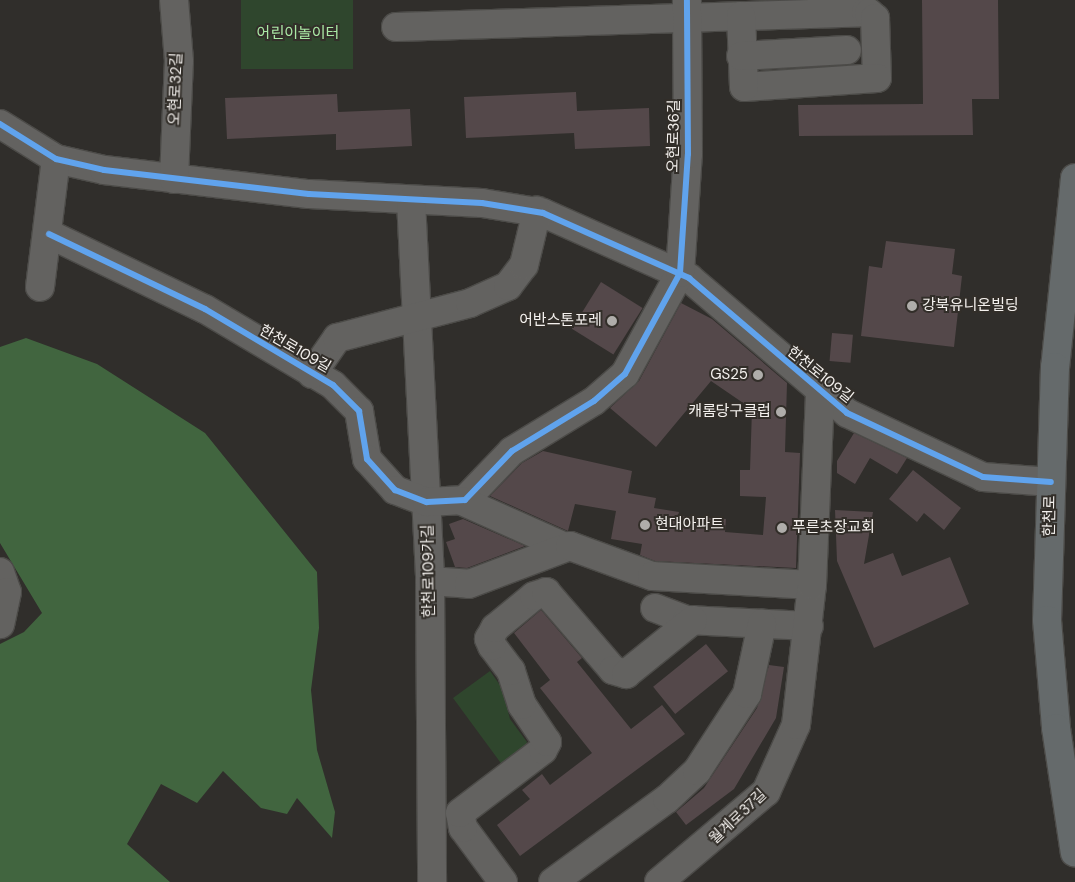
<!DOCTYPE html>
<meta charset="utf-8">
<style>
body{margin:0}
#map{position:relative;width:1075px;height:882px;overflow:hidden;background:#302e2b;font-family:"DM Sans","Noto Sans KR",sans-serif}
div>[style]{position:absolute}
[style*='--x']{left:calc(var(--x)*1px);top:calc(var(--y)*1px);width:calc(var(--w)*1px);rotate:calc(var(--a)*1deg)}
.green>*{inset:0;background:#2f462d;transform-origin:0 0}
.forest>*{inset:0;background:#41653f}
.building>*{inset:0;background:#54484a;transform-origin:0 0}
.roads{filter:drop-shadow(1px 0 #4c4b48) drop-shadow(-1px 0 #4c4b48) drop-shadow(0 1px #4c4b48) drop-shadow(0 -1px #4c4b48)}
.minor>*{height:28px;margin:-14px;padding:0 14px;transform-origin:14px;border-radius:14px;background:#636260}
.major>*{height:28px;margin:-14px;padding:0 14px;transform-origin:14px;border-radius:14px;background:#656a6b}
.cycleway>*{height:6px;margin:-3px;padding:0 3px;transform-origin:3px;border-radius:3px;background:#60a3ed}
.dots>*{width:14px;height:14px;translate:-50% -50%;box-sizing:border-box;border:2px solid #322e29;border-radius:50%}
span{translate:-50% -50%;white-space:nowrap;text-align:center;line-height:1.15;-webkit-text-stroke:4px #322e29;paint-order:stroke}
.park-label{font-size:15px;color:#aae9a5}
.street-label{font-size:15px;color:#f4f1ee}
.poi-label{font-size:15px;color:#f4f1ee}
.left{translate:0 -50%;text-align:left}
.right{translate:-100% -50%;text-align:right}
</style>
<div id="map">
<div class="green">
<div style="left:241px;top:0;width:112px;height:69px"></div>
<div style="clip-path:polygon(490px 671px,502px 688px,510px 719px,527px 742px,526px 747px,503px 766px,453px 698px)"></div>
</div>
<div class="forest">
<div style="clip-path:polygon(26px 338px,97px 364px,205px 433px,317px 572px,319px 628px,311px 690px,317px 750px,335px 812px,332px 838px,297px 798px,287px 814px,261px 808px,223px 771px,197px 803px,161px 784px,127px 844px,170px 882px,0 882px,0 644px,24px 632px,42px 613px,0 543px,0 347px)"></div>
</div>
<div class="building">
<div style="clip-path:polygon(922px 0,998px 0,999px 99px,972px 99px,973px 135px,799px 136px,798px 105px,923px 104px)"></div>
<div style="clip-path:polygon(576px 92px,577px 111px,649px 108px,650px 146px,575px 149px,574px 133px,466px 138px,464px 97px)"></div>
<div style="clip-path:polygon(337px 94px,338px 112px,410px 109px,412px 146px,336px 150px,336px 134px,227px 139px,225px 98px)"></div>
<div style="clip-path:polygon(886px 241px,955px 249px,952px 274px,962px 276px,954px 347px,861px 336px,869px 266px,882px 268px)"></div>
<div style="left:601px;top:282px;width:49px;height:55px;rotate:32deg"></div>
<div style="clip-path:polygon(681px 303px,712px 319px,787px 383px,785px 452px,800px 453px,796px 568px,655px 561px,640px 555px,642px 544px,611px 539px,616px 511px,575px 504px,568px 531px,490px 496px,522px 463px,543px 451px,632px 471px,628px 493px,656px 498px,654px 508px,679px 512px,678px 516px,726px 519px,725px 532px,763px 535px,766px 497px,740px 496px,740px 470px,750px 470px,752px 409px,711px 381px,656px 447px,610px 408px,639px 381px)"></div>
<div style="left:832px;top:333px;width:21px;height:28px;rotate:5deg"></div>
<div style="clip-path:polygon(854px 433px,907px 458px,897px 474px,870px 458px,855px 484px,837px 473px,837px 461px)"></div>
<div style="clip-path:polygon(913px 470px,961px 508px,944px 530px,924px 513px,917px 522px,889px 499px)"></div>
<div style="clip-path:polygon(835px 510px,873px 512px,864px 564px,893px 553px,902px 576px,950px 557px,969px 604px,874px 648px,837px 561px)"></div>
<div style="clip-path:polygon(463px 519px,525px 546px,467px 568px,455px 567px,446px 542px,455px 539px,449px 524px)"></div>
<div style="clip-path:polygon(541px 610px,582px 658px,577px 662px,631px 729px,662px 705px,685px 734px,520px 856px,497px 825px,530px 799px,522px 790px,542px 774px,550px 785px,592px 753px,540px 688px,550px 680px,514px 633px)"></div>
<div style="left:706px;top:644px;width:35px;height:68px;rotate:51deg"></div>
<div style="clip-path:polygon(769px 665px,784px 667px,776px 718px,734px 789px,686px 825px,676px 812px,704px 788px,757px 708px)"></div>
</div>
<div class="roads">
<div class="minor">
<div style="--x:396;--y:27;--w:470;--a:-1.8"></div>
<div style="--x:866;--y:12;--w:3;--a:18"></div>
<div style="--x:869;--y:13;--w:8;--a:40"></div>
<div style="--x:875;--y:18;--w:60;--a:88.1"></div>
<div style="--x:877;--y:78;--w:133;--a:176.1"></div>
<div style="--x:744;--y:87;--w:71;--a:-92.4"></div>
<div style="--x:741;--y:56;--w:106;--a:-3.2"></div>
<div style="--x:0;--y:124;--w:66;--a:32"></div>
<div style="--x:56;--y:159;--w:49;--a:12.9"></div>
<div style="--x:104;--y:170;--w:206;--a:6.7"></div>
<div style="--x:309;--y:194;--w:173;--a:3"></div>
<div style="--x:482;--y:203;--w:62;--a:9.3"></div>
<div style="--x:543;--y:213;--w:160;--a:24"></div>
<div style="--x:689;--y:278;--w:208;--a:40.5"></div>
<div style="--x:847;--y:413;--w:150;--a:25.2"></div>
<div style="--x:983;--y:477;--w:68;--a:4.2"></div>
<div style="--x:174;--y:179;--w:118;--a:-87.6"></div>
<div style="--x:179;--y:61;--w:61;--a:-94.7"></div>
<div style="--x:411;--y:201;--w:380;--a:87.1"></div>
<div style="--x:430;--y:581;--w:301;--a:89.6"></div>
<div style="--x:49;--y:234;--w:173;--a:25.7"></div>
<div style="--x:205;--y:309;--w:149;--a:30.7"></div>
<div style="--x:333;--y:385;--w:37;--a:45"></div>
<div style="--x:359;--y:411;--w:49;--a:80.5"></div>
<div style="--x:367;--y:459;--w:42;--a:47.9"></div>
<div style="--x:395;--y:490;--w:34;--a:21"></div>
<div style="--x:427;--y:502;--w:38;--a:-3"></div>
<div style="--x:465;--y:500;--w:68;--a:-46.2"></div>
<div style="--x:512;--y:451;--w:96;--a:-31.4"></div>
<div style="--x:594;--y:401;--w:41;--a:-41.1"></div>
<div style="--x:625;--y:374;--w:115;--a:-61.4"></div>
<div style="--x:680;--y:273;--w:119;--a:-86.2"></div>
<div style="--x:688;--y:154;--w:154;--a:-90.4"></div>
<div style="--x:40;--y:287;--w:129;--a:-82.9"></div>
<div style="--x:312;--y:374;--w:44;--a:-55.2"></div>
<div style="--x:337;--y:338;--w:138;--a:-14.7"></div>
<div style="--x:470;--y:303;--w:42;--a:-24.1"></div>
<div style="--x:508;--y:286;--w:26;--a:-53"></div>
<div style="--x:524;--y:265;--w:56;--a:-76.5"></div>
<div style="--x:462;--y:501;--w:113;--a:24.1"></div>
<div style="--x:0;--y:572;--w:21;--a:71"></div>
<div style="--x:7;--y:592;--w:33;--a:102"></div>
<div style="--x:430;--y:581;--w:39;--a:4"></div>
<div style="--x:469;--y:584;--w:108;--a:-20.6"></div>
<div style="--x:570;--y:546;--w:87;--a:20.1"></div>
<div style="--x:652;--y:576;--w:160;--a:3.2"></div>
<div style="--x:655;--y:608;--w:34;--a:21"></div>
<div style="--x:687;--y:620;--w:122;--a:2.8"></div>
<div style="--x:503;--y:882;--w:67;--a:-126.5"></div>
<div style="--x:463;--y:828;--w:15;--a:-101"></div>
<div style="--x:460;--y:813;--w:104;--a:-37.2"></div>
<div style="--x:543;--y:750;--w:9;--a:-63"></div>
<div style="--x:547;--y:742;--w:45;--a:-124"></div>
<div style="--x:522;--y:705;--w:36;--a:-108"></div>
<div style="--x:511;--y:671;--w:31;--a:-127"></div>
<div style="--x:492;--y:646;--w:8;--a:-113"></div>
<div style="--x:489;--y:639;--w:13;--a:-61"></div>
<div style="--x:495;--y:628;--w:50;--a:-39.4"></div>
<div style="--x:534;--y:596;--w:13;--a:-18"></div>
<div style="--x:546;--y:592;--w:103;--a:49.3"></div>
<div style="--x:613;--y:670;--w:14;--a:17"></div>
<div style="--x:626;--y:674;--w:86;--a:-38.9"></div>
<div style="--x:553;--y:882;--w:141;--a:-36.1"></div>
<div style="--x:667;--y:799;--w:41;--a:-43"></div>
<div style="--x:697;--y:771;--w:92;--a:-57"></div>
<div style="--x:747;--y:694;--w:72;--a:-77.9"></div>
<div style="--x:659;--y:882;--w:140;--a:-40.1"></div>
<div style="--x:766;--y:792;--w:73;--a:-65.9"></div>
<div style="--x:796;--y:725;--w:141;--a:-83.5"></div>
<div style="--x:812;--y:585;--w:190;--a:-87.6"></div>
</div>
<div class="major">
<div style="--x:1075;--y:178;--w:190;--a:96"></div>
<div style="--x:1055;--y:367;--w:253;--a:91.8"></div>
<div style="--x:1047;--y:620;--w:108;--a:85.2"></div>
<div style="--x:1056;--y:728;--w:126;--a:81.4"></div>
</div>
</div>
<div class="cycleway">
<div style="--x:0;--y:124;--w:66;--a:32"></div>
<div style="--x:56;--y:159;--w:49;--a:12.9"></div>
<div style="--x:104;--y:170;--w:206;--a:6.7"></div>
<div style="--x:309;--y:194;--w:173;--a:3"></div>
<div style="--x:482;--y:203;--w:62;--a:9.3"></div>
<div style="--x:543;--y:213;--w:160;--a:24"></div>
<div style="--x:689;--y:278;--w:208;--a:40.5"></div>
<div style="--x:847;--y:413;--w:150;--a:25.2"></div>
<div style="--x:983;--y:477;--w:68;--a:4.2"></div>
<div style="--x:49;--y:234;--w:173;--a:25.7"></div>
<div style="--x:205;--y:309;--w:149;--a:30.7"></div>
<div style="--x:333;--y:385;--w:37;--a:45"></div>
<div style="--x:359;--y:411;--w:49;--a:80.5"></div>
<div style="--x:367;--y:459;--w:42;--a:47.9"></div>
<div style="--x:395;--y:490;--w:34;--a:21"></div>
<div style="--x:427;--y:502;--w:38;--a:-3"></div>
<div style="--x:465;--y:500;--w:68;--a:-46.2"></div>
<div style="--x:512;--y:451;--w:96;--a:-31.4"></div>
<div style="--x:594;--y:401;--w:41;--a:-41.1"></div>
<div style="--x:625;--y:374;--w:115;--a:-61.4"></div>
<div style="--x:680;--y:273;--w:119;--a:-86.2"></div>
<div style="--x:688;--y:154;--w:154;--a:-90.4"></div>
</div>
<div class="dots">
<div style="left:912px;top:306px;background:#afadaa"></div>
<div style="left:612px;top:321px;background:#afadaa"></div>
<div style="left:758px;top:375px;background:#afadaa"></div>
<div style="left:781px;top:412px;background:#afadaa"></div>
<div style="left:645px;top:525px;background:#afadaa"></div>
<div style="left:782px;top:528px;background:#afadaa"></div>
</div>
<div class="park-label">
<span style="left:298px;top:34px">어린이놀이터</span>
</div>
<div class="street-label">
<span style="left:176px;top:89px;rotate:-88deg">오현로32길</span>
<span style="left:674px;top:136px;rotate:-89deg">오현로36길</span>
<span style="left:295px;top:349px;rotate:30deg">한천로109길</span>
<span style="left:820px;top:375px;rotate:39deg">한천로109길</span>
<span style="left:1050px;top:516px;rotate:-89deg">한천로</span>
<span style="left:429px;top:571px;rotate:-91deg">한천로109가길</span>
<span style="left:738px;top:817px;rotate:-43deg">월계로37길</span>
</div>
<div class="poi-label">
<span class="left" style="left:922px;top:306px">강북유니온빌딩</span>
<span class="right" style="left:602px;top:321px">어반스톤포레</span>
<span class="right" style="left:748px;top:375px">GS25</span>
<span class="right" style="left:771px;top:412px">캐롬당구클럽</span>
<span class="left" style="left:655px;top:525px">현대아파트</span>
<span class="left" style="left:792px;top:528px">푸른초장교회</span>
</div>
</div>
